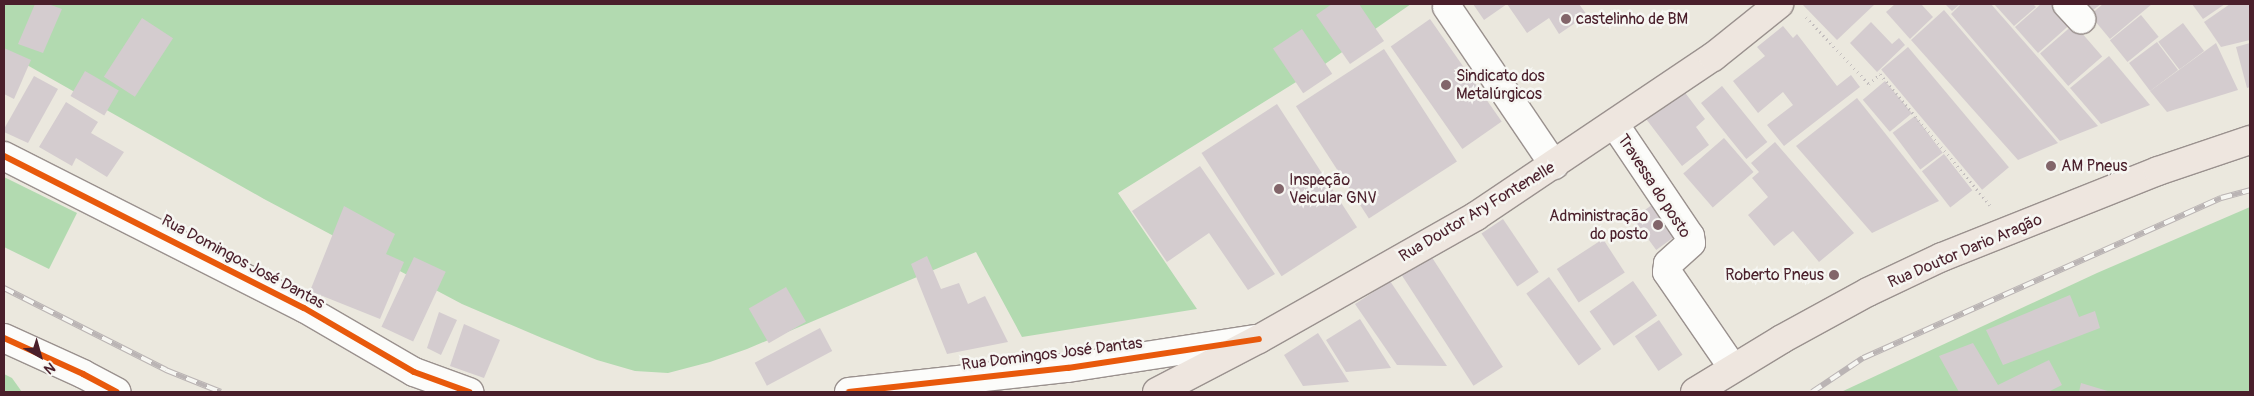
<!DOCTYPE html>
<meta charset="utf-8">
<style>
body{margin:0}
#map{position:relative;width:2254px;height:396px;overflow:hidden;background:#ebe8de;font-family:Pangolin,sans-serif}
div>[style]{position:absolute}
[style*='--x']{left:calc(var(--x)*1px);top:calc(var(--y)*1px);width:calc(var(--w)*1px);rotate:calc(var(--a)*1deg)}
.green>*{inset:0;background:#b2dab0}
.building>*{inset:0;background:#d4cccf;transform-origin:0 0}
.path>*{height:3px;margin-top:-1.5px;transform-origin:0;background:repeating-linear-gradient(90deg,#c3bebe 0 1px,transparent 0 5px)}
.roads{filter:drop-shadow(1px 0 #9a918e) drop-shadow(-1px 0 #9a918e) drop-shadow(0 1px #9a918e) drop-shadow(0 -1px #9a918e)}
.minor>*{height:28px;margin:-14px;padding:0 14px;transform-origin:14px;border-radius:14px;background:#fcfcfa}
.major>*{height:28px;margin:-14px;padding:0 14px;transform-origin:14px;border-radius:14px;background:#eee6df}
.rail>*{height:5.5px;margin-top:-2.75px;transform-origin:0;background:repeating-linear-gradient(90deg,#f6f6f2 0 11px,#bab4b4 0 22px);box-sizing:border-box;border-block:1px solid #bab4b4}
.cycleway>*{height:6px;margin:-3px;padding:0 3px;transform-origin:3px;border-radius:3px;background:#e8590c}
.dots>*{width:14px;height:14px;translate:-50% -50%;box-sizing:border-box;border:2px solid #f6f6f2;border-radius:50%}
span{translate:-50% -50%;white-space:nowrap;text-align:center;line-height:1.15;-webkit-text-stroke:5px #f6f6f2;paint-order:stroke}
.poi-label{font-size:16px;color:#4a1f2b}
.left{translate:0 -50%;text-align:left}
.right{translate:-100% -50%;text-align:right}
.street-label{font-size:16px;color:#4a1f2b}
.frame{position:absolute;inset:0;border:5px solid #4a1f2b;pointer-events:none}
.north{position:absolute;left:15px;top:331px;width:50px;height:50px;-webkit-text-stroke:4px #f6f6f2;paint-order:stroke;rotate:142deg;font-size:14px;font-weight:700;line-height:20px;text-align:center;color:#4a1f2b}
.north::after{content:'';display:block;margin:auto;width:18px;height:22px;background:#4a1f2b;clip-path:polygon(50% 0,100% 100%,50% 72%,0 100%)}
</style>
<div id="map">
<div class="green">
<div style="clip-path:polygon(4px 4px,1411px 4px,1325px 64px,1118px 193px,1197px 309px,1022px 337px,976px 252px,747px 349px,710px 362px,668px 373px,635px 371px,597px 360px,542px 338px,462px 304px,264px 199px,4px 52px)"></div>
<div style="clip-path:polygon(4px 177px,77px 213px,49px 269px,4px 247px)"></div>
<div style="clip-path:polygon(2250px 207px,2250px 392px,1841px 392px,2097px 273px)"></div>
<div style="clip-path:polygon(4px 374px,12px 378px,22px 392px,4px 392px)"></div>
</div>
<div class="building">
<div style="clip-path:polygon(35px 4px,48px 4px,62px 9px,43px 53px,18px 44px)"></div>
<div style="clip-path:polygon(1332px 4px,1359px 4px,1384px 41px,1350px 64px,1316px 15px)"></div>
<div style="clip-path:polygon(1473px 4px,1579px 4px,1587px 15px,1559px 34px,1549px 18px,1527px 33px,1507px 4px,1484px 20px)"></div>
<div style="clip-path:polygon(1802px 4px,1875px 4px,1837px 40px)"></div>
<div style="clip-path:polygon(1895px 4px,1921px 4px,1933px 17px,1910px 39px,1886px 12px)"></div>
<div style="clip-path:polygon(1945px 4px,1960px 4px,1952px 11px)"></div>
<div style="clip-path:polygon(1961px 4px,1991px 4px,2098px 126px,2060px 141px,1951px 14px)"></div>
<div style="clip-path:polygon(1994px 4px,2033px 4px,2036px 7px,2014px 26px)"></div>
<div style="clip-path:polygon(2041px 4px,2059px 4px,2074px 21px,2038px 53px,2015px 27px)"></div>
<div style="clip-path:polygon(2081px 4px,2101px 4px,2089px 13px)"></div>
<div style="clip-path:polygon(2103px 4px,2152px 4px,2110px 39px,2090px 15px)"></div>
<div style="clip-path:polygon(2192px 4px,2225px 4px,2203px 19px)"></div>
<div style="clip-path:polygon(2230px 4px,2250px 4px,2250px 40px,2221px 47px,2204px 22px)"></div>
<div style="clip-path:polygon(1944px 10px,2058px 143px,2018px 160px,1911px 40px)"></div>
<div style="left:2141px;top:15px;width:28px;height:40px;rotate:51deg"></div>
<div style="left:142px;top:18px;width:37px;height:70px;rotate:33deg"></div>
<div style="left:1430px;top:19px;width:125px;height:48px;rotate:55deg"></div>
<div style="clip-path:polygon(1871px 22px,1892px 44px,1899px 38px,1905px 45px,1877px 72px,1850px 43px)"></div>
<div style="left:2183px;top:23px;width:35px;height:31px;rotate:53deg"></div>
<div style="left:2074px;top:24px;width:43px;height:45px;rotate:49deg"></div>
<div style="clip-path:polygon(1783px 26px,1793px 38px,1797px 34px,1837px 86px,1851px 75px,1860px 87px,1784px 146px,1767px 125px,1793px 105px,1783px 92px,1758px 113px,1733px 81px,1765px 56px,1757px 47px)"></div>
<div style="left:1302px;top:29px;width:54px;height:35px;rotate:56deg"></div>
<div style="left:2157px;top:42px;width:35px;height:35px;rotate:53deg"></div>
<div style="clip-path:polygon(2216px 43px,2238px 90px,2167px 112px,2150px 91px)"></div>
<div style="clip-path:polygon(2250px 43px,2250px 87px,2247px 88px,2236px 47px)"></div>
<div style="left:1908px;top:47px;width:157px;height:35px;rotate:50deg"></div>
<div style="clip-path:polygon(4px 48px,31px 60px,14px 99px,4px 94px)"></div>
<div style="left:1384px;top:49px;width:134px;height:105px;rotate:57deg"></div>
<div style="clip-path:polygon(2109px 56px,2150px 105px,2101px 124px,2070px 88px)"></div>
<div style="left:85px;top:71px;width:39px;height:29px;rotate:30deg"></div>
<div style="clip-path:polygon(34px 76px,58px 89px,28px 143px,4px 132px,4px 129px)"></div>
<div style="left:1885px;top:81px;width:42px;height:29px;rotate:50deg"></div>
<div style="clip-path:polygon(1680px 86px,1705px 119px,1696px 127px,1709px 145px,1682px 166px,1643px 115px)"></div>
<div style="left:1722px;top:86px;width:72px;height:27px;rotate:51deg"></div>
<div style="clip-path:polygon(1857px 98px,1939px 201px,1872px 233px,1796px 146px)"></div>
<div style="clip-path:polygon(66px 102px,98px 122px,91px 133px,124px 152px,107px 177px,76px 158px,72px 166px,39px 147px)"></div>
<div style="left:1277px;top:104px;width:147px;height:90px;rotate:57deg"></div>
<div style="left:1915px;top:116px;width:46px;height:28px;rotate:53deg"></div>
<div style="left:1724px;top:138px;width:45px;height:54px;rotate:49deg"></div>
<div style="clip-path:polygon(1775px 142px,1854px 233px,1819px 262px,1793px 231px,1774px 246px,1748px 215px,1768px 197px,1752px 178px,1759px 172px,1751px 163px)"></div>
<div style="left:1944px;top:154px;width:46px;height:28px;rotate:52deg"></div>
<div style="clip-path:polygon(1200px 166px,1275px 274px,1248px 290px,1209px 233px,1167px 262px,1132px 211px)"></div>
<div style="left:1660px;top:199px;width:39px;height:33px;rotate:54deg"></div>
<div style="clip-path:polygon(344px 206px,395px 234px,386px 254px,404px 262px,380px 319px,310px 291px)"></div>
<div style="left:1503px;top:219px;width:64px;height:26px;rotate:56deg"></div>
<div style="left:1603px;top:239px;width:40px;height:55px;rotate:57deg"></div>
<div style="clip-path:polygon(927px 256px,941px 289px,959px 283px,968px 304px,985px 296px,1008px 342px,947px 354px,911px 264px)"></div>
<div style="left:1431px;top:256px;width:132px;height:35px;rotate:57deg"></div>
<div style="left:414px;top:257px;width:35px;height:77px;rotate:25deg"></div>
<div style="left:1549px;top:277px;width:89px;height:28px;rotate:54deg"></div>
<div style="clip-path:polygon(1390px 281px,1447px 366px,1397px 365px,1355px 304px)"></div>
<div style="left:1633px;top:281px;width:42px;height:53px;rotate:55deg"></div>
<div style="left:786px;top:287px;width:40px;height:43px;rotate:60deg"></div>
<div style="clip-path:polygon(2070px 295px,2079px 317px,2095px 311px,2100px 328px,2003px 365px,1986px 330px)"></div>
<div style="clip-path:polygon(439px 312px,457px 320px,441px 355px,427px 348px)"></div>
<div style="clip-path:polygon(1360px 319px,1391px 368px,1346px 372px,1326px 340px)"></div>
<div style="left:1659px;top:320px;width:42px;height:29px;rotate:56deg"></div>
<div style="clip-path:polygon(464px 324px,500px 340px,484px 378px,450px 366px)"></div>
<div style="left:820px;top:328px;width:26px;height:74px;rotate:62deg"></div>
<div style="clip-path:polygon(1318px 333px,1349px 382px,1303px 386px,1284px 355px)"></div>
<div style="clip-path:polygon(1973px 343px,1998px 385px,2049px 360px,2062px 385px,2048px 392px,1959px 392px,1939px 356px)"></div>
<div style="clip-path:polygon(2081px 383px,2111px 392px,2079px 392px)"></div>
</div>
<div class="path">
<div style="--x:1806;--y:17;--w:92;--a:46.8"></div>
<div style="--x:1869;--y:84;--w:15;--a:-42"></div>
<div style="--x:1880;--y:74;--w:171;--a:50"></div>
</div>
<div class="roads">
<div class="minor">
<div style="--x:2067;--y:4;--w:21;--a:47"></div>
<div style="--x:1447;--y:7;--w:191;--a:55.9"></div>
<div style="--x:1615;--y:125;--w:134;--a:56"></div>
<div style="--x:1690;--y:236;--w:7;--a:82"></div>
<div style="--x:1691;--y:243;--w:31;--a:138"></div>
<div style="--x:1668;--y:264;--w:8;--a:97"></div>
<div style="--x:1667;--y:272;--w:116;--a:55.5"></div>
<div style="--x:4;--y:156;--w:336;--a:26.9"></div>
<div style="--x:304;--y:308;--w:127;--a:30.2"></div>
<div style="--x:414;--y:372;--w:59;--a:20"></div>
<div style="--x:4;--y:338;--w:87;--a:24.5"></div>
<div style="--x:83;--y:374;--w:38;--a:28"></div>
<div style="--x:849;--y:392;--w:220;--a:-6.3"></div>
<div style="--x:1068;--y:368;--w:189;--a:-8.8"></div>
</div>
<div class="major">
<div style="--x:1157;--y:392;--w:115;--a:-27.5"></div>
<div style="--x:1259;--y:339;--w:249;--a:-29.5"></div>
<div style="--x:1476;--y:216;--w:285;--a:-33.9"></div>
<div style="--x:1713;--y:57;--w:85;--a:-38.8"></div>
<div style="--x:1695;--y:392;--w:102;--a:-31.3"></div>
<div style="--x:1782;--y:339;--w:98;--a:-28.7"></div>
<div style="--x:1868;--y:292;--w:82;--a:-25.3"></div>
<div style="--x:1942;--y:257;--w:232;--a:-21.7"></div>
<div style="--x:2158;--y:171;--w:97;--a:-18.6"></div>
</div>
</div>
<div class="rail">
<div style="--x:4;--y:288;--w:182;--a:26.8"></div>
<div style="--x:166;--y:370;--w:59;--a:21.8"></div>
<div style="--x:1812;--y:392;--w:61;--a:-33.7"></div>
<div style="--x:1863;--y:358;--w:392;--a:-24.1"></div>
<div style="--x:2221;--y:198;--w:30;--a:-15"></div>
</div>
<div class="cycleway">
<div style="--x:4;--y:156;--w:336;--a:26.9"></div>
<div style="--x:304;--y:308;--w:127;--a:30.2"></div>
<div style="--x:414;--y:372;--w:59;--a:20"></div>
<div style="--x:4;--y:338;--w:87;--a:24.5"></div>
<div style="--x:83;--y:374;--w:38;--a:28"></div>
<div style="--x:849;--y:392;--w:220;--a:-6.3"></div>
<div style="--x:1068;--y:368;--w:193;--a:-8.6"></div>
</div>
<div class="dots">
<div style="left:1566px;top:19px;background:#82656a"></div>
<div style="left:1446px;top:85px;background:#82656a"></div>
<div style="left:2051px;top:166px;background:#82656a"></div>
<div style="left:1279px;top:189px;background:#82656a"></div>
<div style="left:1658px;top:225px;background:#82656a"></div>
<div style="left:1834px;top:275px;background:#82656a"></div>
</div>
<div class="poi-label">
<span class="left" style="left:1576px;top:19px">castelinho de BM</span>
<span class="left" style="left:1456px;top:85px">Sindicato dos<br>Metalúrgicos</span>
<span class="left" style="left:2061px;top:166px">AM Pneus</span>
<span class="left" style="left:1289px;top:189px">Inspeção<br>Veicular GNV</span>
<span class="right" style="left:1648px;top:225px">Administração<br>do posto</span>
<span class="right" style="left:1824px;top:275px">Roberto Pneus</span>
</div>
<div class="street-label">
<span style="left:1654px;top:186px;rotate:57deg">Travessa do posto</span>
<span style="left:1477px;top:212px;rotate:-31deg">Rua Doutor Ary Fontenelle</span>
<span style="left:1965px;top:251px;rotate:-23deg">Rua Doutor Dario Aragão</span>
<span style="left:243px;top:262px;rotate:28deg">Rua Domingos José Dantas</span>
<span style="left:1052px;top:354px;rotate:-7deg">Rua Domingos José Dantas</span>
</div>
<div class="frame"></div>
<div class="north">N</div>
</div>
